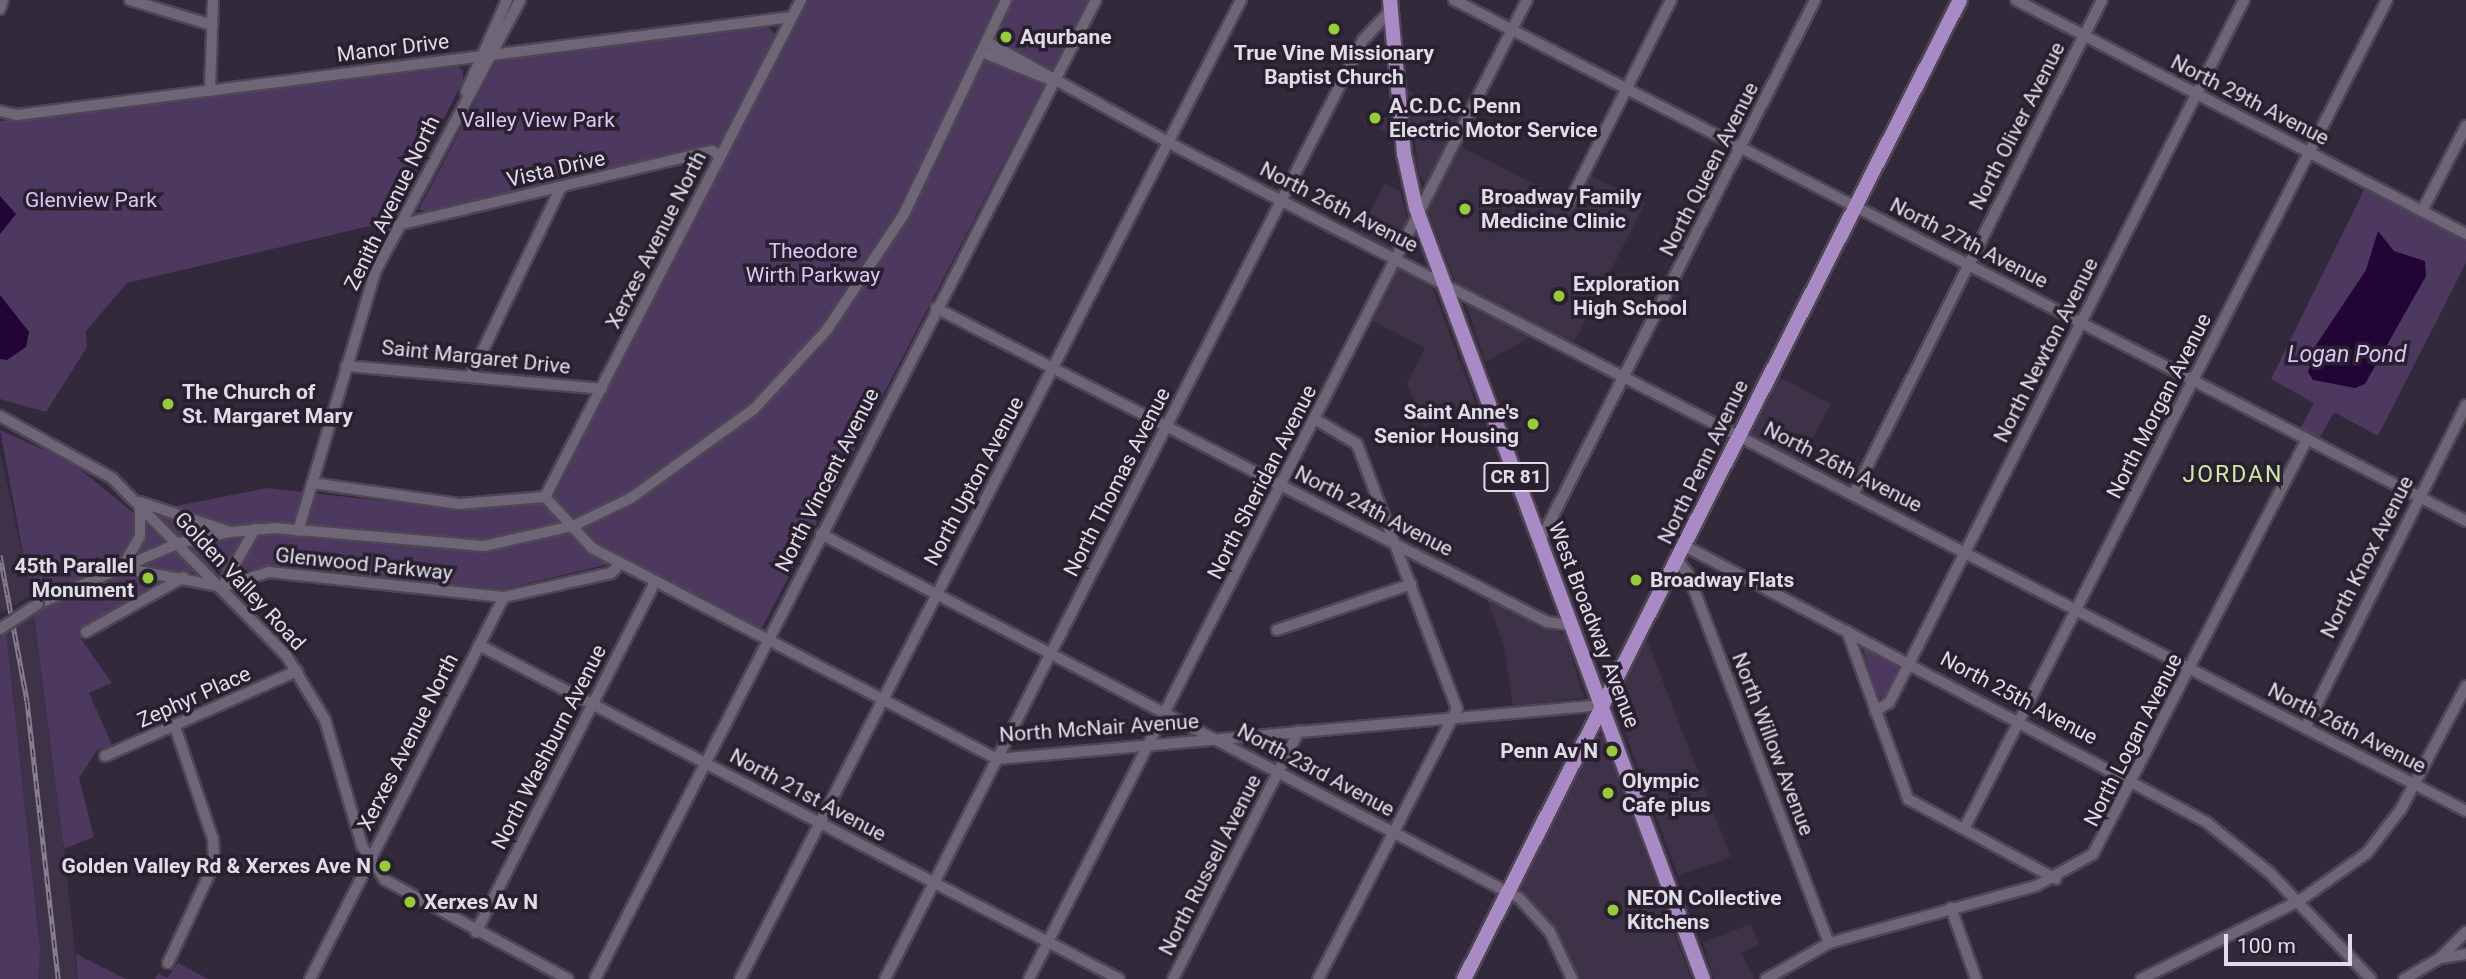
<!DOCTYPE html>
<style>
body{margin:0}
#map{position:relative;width:2466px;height:979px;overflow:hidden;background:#32293a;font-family:Roboto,sans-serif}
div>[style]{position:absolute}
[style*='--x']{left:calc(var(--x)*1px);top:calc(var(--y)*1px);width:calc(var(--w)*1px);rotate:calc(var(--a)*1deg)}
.built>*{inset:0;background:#3d3248;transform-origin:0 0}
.green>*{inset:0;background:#4d385f}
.water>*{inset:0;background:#230437}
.roads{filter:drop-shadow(2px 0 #4d4754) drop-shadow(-2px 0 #4d4754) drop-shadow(0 2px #4d4754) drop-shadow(0 -2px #4d4754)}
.minor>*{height:10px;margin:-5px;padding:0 5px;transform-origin:5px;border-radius:5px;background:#6e6577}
.major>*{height:14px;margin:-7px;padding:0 7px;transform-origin:7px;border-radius:7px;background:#a98ac5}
.rail>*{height:5px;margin-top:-2.5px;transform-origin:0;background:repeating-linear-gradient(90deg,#28202f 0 8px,#847d8b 0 16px);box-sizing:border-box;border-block:2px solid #847d8b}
.bridges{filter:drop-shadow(2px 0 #4d4754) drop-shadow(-2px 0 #4d4754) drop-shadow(0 2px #4d4754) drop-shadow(0 -2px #4d4754)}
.minor-bridge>*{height:10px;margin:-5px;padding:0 5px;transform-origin:5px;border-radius:5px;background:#6e6577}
.dots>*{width:19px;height:19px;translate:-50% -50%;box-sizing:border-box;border:4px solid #28202f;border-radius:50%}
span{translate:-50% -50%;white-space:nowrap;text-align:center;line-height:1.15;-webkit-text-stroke:7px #28202f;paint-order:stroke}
.shield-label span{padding:2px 5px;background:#28202f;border:2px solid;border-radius:5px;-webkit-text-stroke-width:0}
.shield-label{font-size:19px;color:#e1dce7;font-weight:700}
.poi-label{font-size:21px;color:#e1dce7;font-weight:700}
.left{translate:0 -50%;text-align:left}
.right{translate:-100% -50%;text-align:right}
.street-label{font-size:21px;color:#e1dce7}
.park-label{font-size:21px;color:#dfc5f8}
.water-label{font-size:23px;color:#dcc2f5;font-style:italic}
.neighbourhood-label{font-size:23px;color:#cbeba4;letter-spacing:2px}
.scale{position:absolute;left:2224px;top:934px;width:128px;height:32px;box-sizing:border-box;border:4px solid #e1dce7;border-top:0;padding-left:9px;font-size:21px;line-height:24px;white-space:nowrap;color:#e1dce7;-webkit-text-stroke:5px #28202f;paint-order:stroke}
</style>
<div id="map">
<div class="built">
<div style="clip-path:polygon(1408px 90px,1461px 117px,1426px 183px,1419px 175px)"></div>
<div style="clip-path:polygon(1371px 109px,1387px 117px,1390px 135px,1364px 122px)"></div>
<div style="clip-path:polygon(1460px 146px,1573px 204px,1589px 175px,1645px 203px,1574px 343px,1455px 282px,1428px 211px)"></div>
<div style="clip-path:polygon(1385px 183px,1400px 191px,1408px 224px,1393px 251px,1359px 233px)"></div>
<div style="clip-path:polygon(1396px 267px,1430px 281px,1477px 407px,1424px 427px,1407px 383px,1425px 348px,1371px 320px)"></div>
<div style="clip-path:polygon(1465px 300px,1530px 332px,1526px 340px,1485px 362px)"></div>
<div style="left:1778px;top:376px;width:60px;height:64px;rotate:28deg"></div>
<div style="clip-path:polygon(0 451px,31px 595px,0 614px)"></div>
<div style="clip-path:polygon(1486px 596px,1565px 635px,1584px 698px,1513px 706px,1504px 647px)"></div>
<div style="clip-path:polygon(34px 613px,51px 731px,78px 979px,38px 979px,0 638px)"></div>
<div style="clip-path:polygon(1645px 635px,1731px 857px,1678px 876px,1613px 699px)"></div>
<div style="clip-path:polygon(1594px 735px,1603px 736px,1691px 979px,1577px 979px,1555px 929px,1520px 889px)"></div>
<div style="clip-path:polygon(1751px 924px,1759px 945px,1741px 953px,1755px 979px,1714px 979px,1703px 942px)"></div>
</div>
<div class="green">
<div style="clip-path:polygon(808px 0,1088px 0,761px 630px,598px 545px,554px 496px)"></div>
<div style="clip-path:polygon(767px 25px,776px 36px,719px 144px,430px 213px,419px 209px,497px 60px)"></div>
<div style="clip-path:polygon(454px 65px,463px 70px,463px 81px,391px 221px,127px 283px,86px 331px,87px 347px,46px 412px,0 399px,0 359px,26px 347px,29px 332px,12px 311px,0 314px,0 121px)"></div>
<div style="clip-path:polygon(2366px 186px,2466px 240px,2466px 263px,2378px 436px,2334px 412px,2319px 439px,2300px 429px,2314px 403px,2271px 379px)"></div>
<div style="clip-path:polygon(0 430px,71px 462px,135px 514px,267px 488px,447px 508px,544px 503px,582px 545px,610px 564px,500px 590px,281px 568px,187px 573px,79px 636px,112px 683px,89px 693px,113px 747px,98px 749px,79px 778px,94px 837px,64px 849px,34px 613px,43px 596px,40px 591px,31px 595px)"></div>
<div style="clip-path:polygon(6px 632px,40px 950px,38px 979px,0 979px,0 638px)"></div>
<div style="clip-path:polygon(1862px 645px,1900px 665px,1883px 698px,1877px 696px)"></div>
<div style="clip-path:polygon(1283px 741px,1274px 759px,1245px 744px)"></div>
<div style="clip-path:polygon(76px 954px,126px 979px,78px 979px)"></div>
<div style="clip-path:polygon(178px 963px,208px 979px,155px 979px,158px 973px,167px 978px)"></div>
</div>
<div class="water">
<div style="clip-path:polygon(0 196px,16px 214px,0 234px)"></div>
<div style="clip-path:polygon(2378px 231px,2394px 251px,2425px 261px,2426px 276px,2365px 384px,2355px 388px,2313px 380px,2308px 372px,2316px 345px,2366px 270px)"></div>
<div style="clip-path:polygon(0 295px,29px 332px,26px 347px,7px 360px,0 359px)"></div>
</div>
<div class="roads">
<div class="minor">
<div style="--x:130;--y:0;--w:86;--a:17"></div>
<div style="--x:1454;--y:0;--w:1138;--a:27.24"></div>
<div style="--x:2016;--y:0;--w:507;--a:27.47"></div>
<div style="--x:0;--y:9;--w:9;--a:-72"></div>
<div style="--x:987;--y:42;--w:217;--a:28.9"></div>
<div style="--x:1177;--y:147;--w:1450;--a:27.25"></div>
<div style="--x:982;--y:52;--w:77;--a:22.2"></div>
<div style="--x:210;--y:91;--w:91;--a:-88.1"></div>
<div style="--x:466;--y:92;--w:101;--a:-66"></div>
<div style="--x:0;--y:111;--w:17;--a:13"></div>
<div style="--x:17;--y:115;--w:781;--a:-7.21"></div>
<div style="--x:1569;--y:203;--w:227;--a:-63.3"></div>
<div style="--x:2422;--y:211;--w:96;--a:-62.6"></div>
<div style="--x:398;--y:225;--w:323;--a:-13.3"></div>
<div style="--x:712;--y:151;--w:10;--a:29"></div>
<div style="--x:936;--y:308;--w:687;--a:27.2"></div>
<div style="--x:1547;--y:622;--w:26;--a:7"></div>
<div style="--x:346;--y:366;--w:257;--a:5.1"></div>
<div style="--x:471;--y:375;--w:208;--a:-64.4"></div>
<div style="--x:0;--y:416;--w:128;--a:29"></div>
<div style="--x:112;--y:478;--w:248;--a:45.5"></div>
<div style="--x:286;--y:655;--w:76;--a:59"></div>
<div style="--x:325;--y:720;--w:131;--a:73.6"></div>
<div style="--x:362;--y:846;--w:41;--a:55.9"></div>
<div style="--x:385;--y:880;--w:208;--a:28.4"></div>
<div style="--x:1315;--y:419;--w:49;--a:30.8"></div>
<div style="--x:1357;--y:444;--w:283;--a:69.3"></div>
<div style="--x:1457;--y:709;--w:304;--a:117.2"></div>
<div style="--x:312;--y:483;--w:149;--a:8.1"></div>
<div style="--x:460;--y:504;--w:85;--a:-4.7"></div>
<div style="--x:1853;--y:495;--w:554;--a:-63.3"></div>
<div style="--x:545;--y:497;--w:69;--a:47.3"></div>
<div style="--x:592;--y:548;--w:457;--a:27.5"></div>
<div style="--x:997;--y:759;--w:608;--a:-5.09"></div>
<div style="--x:545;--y:497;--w:559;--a:-62.75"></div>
<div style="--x:143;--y:503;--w:89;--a:18.4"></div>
<div style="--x:298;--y:531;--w:270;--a:-73.4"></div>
<div style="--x:375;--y:272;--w:308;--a:-61.9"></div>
<div style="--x:821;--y:534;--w:787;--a:27.54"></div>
<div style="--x:1519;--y:898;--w:46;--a:47.6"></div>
<div style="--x:1550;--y:932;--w:52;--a:64.9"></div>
<div style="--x:1540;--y:541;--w:607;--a:-63.05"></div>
<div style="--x:1685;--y:546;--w:590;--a:27.91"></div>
<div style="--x:2206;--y:822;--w:82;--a:38.6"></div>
<div style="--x:2270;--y:873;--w:146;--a:46.4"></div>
<div style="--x:1678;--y:561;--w:16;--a:52"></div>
<div style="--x:1688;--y:574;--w:395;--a:69.1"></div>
<div style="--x:124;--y:564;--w:32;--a:-60"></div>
<div style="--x:140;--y:536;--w:34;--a:-90"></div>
<div style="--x:122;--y:568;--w:99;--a:10.5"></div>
<div style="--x:222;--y:587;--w:49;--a:-17.7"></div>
<div style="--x:269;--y:572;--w:236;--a:6.1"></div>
<div style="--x:222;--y:587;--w:67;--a:-60.4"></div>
<div style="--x:38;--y:604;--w:154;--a:-23.4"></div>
<div style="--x:179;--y:543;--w:52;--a:-12.2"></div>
<div style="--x:230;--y:532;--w:45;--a:-5.1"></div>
<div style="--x:275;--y:528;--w:210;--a:4.9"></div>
<div style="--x:484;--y:546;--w:91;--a:-12.7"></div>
<div style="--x:573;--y:526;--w:64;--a:-25.8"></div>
<div style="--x:631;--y:498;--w:152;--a:-35.9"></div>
<div style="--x:754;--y:409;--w:106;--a:-47.3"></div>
<div style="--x:826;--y:331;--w:141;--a:-56.3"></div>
<div style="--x:904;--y:214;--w:237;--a:-64.5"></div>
<div style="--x:1277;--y:630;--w:142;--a:-18.9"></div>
<div style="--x:1847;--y:631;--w:179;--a:70"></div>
<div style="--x:1908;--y:799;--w:168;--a:28.4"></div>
<div style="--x:86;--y:632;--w:112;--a:-29.3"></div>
<div style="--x:479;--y:645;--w:722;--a:27.56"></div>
<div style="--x:1875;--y:711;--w:16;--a:-30"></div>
<div style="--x:1889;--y:703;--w:788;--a:-63.21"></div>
<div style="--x:2305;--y:728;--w:361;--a:-63.5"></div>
<div style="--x:105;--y:756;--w:210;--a:-23.9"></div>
<div style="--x:1964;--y:829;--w:931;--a:-62.97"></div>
<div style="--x:1951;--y:908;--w:75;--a:70.6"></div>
<div style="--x:476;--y:932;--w:394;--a:-62.9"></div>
<div style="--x:2441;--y:958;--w:25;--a:-9"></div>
<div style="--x:168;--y:963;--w:109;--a:-65.1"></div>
<div style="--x:214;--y:864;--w:25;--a:-92"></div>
<div style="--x:213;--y:839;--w:118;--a:-108.7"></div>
<div style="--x:310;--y:979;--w:428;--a:-63.1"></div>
<div style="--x:504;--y:597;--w:110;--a:-12.6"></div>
<div style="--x:611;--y:573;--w:14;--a:-45"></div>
<div style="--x:595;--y:979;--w:1100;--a:-62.9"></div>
<div style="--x:740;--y:979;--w:1100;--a:-62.9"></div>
<div style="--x:885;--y:979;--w:1054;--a:-63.02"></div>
<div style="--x:1363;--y:40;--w:41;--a:-47"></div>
<div style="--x:1029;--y:979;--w:1098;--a:-63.04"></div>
<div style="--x:1173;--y:979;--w:278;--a:-63.1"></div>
<div style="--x:1766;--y:979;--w:73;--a:-29.7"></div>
<div style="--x:1829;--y:943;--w:215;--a:-15.4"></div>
<div style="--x:2036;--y:886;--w:65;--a:-29.3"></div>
<div style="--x:2093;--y:854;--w:467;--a:-62.7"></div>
<div style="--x:2141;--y:979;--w:176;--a:-26.3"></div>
<div style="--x:2299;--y:901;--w:83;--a:-35.2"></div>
<div style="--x:2367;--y:853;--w:56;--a:-52.3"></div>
<div style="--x:2401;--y:809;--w:139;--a:-62.1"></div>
<div style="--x:2404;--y:979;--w:42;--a:-30.3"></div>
<div style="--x:2440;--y:958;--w:37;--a:-45"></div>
</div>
<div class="major">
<div style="--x:1390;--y:0;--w:155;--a:84.8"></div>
<div style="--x:1404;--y:154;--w:55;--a:77.5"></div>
<div style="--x:1416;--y:208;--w:823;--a:69.58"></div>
<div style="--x:1464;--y:979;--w:1097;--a:-63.13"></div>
</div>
</div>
<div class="rail">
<div style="--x:0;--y:555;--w:148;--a:79.5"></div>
<div style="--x:27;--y:701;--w:280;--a:83.6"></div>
</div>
<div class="bridges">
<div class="minor-bridge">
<div style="--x:0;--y:629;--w:45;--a:-33.3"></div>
</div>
</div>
<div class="dots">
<div style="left:1334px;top:29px;background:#96cc39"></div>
<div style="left:1006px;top:37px;background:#96cc39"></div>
<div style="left:1375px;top:118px;background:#96cc39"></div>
<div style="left:1465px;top:209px;background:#96cc39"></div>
<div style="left:1559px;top:296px;background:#96cc39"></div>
<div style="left:168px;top:404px;background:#96cc39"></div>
<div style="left:1533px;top:424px;background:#96cc39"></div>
<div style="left:148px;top:578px;background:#96cc39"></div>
<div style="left:1636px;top:580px;background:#96cc39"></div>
<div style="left:1612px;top:751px;background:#96cc39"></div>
<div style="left:1608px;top:793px;background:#96cc39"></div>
<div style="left:385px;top:866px;background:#96cc39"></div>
<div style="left:410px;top:902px;background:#96cc39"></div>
<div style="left:1613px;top:910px;background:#96cc39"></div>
</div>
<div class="shield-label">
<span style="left:1516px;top:477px">CR 81</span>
</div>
<div class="poi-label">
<span class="left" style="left:1020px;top:37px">Aqurbane</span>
<span style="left:1334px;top:65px">True Vine Missionary<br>Baptist Church</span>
<span class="left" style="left:1389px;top:118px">A.C.D.C. Penn<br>Electric Motor Service</span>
<span class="left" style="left:1481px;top:209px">Broadway Family<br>Medicine Clinic</span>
<span class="left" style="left:1573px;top:296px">Exploration<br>High School</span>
<span class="left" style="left:182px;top:404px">The Church of<br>St. Margaret Mary</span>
<span class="right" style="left:1519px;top:424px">Saint Anne's<br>Senior Housing</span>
<span class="right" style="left:134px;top:578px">45th Parallel<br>Monument</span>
<span class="left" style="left:1650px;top:580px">Broadway Flats</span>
<span class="right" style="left:1598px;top:751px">Penn Av N</span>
<span class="left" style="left:1622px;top:793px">Olympic<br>Cafe plus</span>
<span class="right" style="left:371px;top:866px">Golden Valley Rd &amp; Xerxes Ave N</span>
<span class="left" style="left:1627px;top:910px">NEON Collective<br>Kitchens</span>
<span class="left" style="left:424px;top:902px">Xerxes Av N</span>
</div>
<div class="street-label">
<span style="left:393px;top:48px;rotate:-7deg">Manor Drive</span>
<span style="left:2250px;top:100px;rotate:27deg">North 29th Avenue</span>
<span style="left:2017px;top:126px;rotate:-63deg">North Oliver Avenue</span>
<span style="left:556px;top:169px;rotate:-13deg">Vista Drive</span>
<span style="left:1709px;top:169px;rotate:-63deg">North Queen Avenue</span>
<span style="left:392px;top:203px;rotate:-64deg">Zenith Avenue North</span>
<span style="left:1339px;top:207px;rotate:27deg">North 26th Avenue</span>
<span style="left:656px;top:240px;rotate:-63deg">Xerxes Avenue North</span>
<span style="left:1969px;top:243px;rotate:27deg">North 27th Avenue</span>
<span style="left:2046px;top:350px;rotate:-63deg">North Newton Avenue</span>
<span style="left:476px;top:357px;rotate:6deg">Saint Margaret Drive</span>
<span style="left:2159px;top:406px;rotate:-63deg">North Morgan Avenue</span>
<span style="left:1703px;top:462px;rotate:-64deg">North Penn Avenue</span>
<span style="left:1843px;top:467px;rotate:27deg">North 26th Avenue</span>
<span style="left:827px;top:480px;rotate:-63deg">North Vincent Avenue</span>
<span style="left:974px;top:481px;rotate:-62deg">North Upton Avenue</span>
<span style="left:1117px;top:482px;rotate:-63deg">North Thomas Avenue</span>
<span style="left:1262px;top:482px;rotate:-63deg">North Sheridan Avenue</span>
<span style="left:1374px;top:511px;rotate:27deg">North 24th Avenue</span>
<span style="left:2367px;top:557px;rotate:-63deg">North Knox Avenue</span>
<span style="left:364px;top:564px;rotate:6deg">Glenwood Parkway</span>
<span style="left:240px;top:581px;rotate:47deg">Golden Valley Road</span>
<span style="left:1594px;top:625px;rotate:69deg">West Broadway Avenue</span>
<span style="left:194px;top:697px;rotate:-24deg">Zephyr Place</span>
<span style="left:2019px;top:698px;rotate:28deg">North 25th Avenue</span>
<span style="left:1099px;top:728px;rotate:-4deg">North McNair Avenue</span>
<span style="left:2347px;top:728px;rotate:27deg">North 26th Avenue</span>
<span style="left:2133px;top:740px;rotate:-63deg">North Logan Avenue</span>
<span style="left:408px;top:742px;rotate:-63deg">Xerxes Avenue North</span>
<span style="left:1773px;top:744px;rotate:69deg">North Willow Avenue</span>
<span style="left:549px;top:747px;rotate:-63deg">North Washburn Avenue</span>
<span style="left:1316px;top:770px;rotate:28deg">North 23rd Avenue</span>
<span style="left:808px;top:795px;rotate:28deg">North 21st Avenue</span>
<span style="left:1210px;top:865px;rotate:-63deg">North Russell Avenue</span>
</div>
<div class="park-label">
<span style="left:538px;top:120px">Valley View Park</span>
<span style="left:91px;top:200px">Glenview Park</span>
<span style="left:813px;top:263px">Theodore<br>Wirth Parkway</span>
</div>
<div class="water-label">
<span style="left:2347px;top:355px">Logan Pond</span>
</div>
<div class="neighbourhood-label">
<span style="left:2233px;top:475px">JORDAN</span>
</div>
<div class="scale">100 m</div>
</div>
